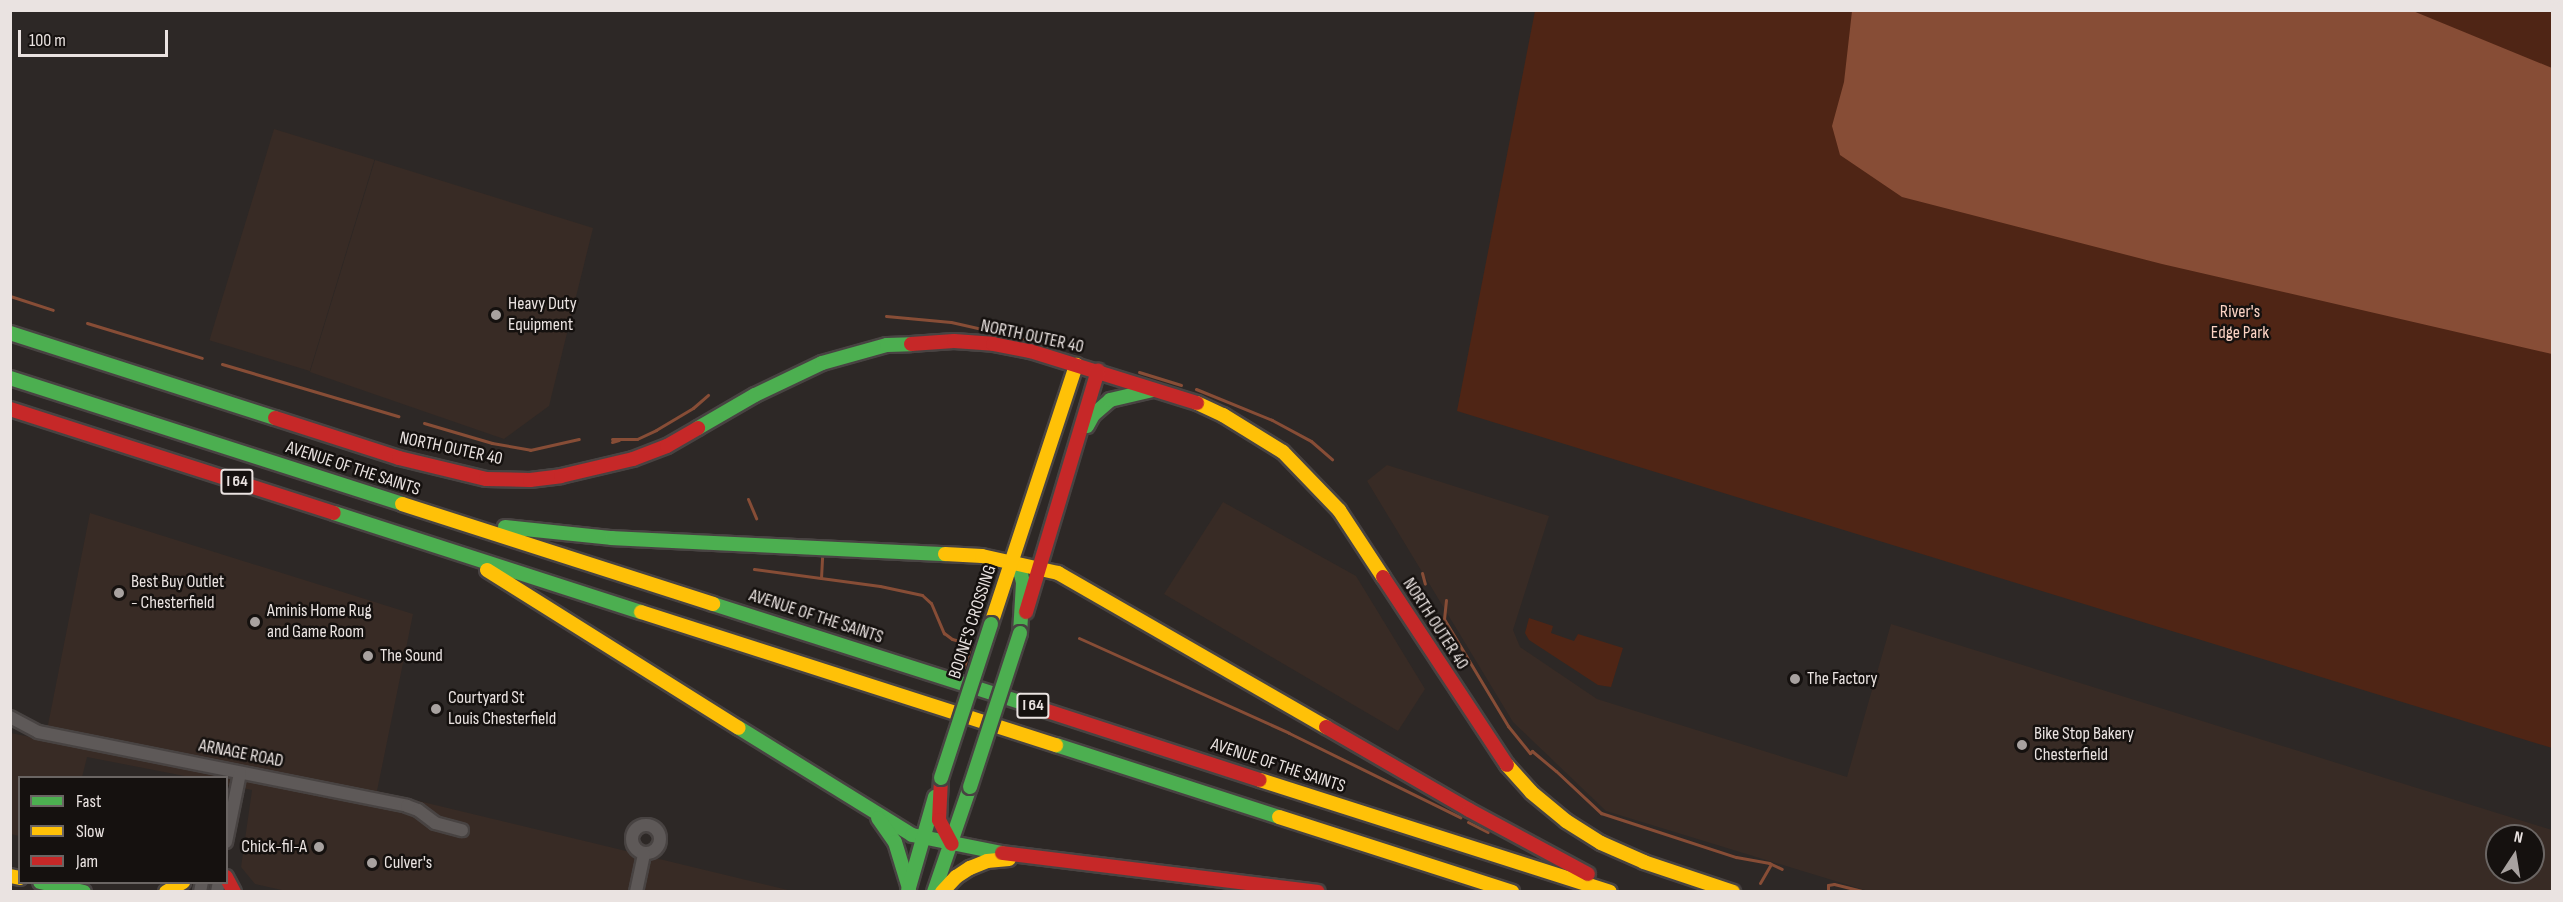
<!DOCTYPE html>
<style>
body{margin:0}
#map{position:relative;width:2563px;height:902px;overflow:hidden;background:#2d2826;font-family:"Sofia Sans Condensed",sans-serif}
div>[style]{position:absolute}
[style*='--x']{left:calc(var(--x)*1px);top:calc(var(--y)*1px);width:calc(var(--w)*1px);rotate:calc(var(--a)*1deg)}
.built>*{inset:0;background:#382b25;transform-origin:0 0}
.green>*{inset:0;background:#4f2515}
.water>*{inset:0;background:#874d36}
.stream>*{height:3px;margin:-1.5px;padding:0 1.5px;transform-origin:1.5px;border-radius:1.5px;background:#874d36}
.roads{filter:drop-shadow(2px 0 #484342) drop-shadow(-2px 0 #484342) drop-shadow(0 2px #484342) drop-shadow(0 -2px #484342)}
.street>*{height:12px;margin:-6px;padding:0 6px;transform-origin:6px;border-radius:6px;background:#5e5958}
.street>.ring{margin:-6px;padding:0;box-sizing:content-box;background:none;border:12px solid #5e5958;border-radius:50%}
.fast>*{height:14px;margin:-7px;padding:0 7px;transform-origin:7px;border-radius:7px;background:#4caf50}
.slow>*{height:14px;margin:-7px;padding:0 7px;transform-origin:7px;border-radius:7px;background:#ffc107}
.jam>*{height:14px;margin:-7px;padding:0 7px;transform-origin:7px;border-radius:7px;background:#c62828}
.bridges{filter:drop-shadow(2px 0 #484342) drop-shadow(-2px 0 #484342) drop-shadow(0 2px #484342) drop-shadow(0 -2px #484342)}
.fast-bridge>*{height:14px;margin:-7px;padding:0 7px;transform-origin:7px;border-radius:7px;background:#4caf50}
.dots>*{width:16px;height:16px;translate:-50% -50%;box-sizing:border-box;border:3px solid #15110f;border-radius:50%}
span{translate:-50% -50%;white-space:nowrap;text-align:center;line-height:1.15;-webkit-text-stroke:5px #15110f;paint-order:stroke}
.shield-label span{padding:2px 4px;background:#15110f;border:2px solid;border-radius:4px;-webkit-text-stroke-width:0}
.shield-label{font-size:16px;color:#eae3e1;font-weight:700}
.poi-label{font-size:18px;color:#eae3e1}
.left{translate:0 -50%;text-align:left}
.right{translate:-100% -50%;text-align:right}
.park-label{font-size:18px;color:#fbd3c4}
.street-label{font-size:18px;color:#eae3e1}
.frame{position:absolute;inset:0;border:12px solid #eae3e1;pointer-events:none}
.legend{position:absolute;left:18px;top:776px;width:210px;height:108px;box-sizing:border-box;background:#15110f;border:2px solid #6a6563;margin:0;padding:8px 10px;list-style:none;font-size:18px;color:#eae3e1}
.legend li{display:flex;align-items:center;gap:12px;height:30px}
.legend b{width:30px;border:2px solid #6a6563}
.north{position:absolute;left:2485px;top:824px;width:60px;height:60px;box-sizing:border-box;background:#15110f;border:2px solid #6a6563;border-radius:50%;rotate:12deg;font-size:16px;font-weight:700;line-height:24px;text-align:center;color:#eae3e1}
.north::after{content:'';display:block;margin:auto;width:21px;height:27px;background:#a8a2a0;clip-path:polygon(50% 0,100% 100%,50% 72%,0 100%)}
.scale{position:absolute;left:18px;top:30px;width:150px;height:27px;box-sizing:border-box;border:3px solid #eae3e1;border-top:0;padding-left:8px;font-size:18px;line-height:21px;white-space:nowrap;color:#eae3e1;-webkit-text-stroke:4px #15110f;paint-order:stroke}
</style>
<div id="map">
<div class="built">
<div style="left:274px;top:129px;width:105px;height:221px;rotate:17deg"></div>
<div style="clip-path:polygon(375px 160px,593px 228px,549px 406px,504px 439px,310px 372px)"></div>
<div style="clip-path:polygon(evenodd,1387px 465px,1549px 516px,1513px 630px,1520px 647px,1597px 699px,1847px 777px,1891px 624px,2552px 830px,2552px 891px,1868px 891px,1606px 811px,1513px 722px,1367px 481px,1387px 465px,2497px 836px,2533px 836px,2533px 872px,2497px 872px,2497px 836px)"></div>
<div style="clip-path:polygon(1223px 502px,1356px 576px,1425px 689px,1398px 731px,1164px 594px)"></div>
<div style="clip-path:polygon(90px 513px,413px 614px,377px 791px,792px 891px,286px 891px,255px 884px,241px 867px,252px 790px,227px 785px,226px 778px,190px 777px,87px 757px,82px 777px,20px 778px,19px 836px,11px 834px,11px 733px,45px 740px)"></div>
</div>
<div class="green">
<div style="clip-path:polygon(1535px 11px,2552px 11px,2552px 748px,1457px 411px)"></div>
<div style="clip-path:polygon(1529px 618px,1553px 626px,1551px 633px,1574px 641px,1578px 634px,1623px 648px,1611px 687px,1598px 685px,1529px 640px,1525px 633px)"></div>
</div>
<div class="water">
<div style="clip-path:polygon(1852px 11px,2413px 11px,2552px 68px,2552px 354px,2162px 264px,1902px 197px,1840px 155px,1832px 126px,1844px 82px)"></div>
</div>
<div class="stream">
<div style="--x:10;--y:296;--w:45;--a:18"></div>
<div style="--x:886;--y:316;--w:65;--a:5.3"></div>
<div style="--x:951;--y:322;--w:105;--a:12.7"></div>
<div style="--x:87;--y:323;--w:120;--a:16.9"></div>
<div style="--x:222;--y:364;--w:184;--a:16.5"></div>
<div style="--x:1139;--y:372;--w:44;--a:17.2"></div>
<div style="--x:1196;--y:389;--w:82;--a:22.2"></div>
<div style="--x:1272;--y:420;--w:44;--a:28.3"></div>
<div style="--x:1311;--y:441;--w:28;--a:41"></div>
<div style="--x:424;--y:423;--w:71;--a:16.4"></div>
<div style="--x:492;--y:443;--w:39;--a:10"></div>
<div style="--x:530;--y:450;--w:50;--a:-12.7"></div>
<div style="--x:612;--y:439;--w:25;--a:0"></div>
<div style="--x:637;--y:439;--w:21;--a:-25"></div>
<div style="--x:656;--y:430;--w:43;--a:-30.7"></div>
<div style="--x:693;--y:408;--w:20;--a:-41"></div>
<div style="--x:612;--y:442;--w:7;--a:-16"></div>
<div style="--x:748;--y:499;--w:21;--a:67"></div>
<div style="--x:754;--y:569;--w:127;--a:7.7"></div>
<div style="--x:880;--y:586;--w:43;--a:12.1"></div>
<div style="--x:922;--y:595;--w:12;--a:42"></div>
<div style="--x:931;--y:603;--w:33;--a:67"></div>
<div style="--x:944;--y:633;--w:10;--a:37"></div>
<div style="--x:952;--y:639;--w:20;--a:15"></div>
<div style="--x:971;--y:644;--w:24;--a:107"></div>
<div style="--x:964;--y:667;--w:7;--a:-172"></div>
<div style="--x:1422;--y:573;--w:11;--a:75"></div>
<div style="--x:821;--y:578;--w:22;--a:-87"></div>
<div style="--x:1446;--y:600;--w:19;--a:96"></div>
<div style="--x:1444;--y:619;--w:125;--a:59.1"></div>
<div style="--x:1508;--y:726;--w:35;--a:51"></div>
<div style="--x:1530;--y:753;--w:3;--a:-45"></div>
<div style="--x:1532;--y:751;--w:31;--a:40"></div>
<div style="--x:1556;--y:771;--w:62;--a:43"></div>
<div style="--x:1601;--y:813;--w:142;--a:18.1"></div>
<div style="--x:1736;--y:857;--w:34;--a:10"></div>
<div style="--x:1769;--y:863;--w:14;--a:25"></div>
<div style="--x:1079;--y:638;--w:230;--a:24.3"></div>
<div style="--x:1289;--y:733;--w:191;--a:26.2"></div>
<div style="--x:1468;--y:822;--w:22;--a:27"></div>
<div style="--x:1760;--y:883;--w:22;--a:-60"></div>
<div style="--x:1828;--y:892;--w:7;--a:-90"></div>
<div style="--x:1828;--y:885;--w:6;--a:-9"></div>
<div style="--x:1834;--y:884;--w:32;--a:14"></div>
</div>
<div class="roads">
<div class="street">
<div style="--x:10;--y:717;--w:32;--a:28"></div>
<div style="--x:38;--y:732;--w:376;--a:11.3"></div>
<div style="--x:407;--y:806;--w:12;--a:20"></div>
<div style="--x:418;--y:810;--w:21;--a:37"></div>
<div style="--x:435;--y:823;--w:28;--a:15"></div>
<div class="ring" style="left:632px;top:825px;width:16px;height:16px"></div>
<div style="--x:226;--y:842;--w:70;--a:-78.5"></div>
<div style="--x:200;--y:892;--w:10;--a:-79"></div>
<div style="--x:217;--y:892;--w:10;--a:-79"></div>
<div style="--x:636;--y:892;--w:39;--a:-78"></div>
</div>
<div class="fast">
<div style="--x:10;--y:333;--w:278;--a:17.8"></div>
<div style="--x:10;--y:378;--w:412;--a:17.8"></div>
<div style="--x:1087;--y:426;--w:13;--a:-61"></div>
<div style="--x:1093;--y:415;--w:23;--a:-41"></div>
<div style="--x:1110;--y:400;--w:44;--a:-13.1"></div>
<div style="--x:698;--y:428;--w:66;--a:-30.1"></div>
<div style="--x:755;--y:395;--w:74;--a:-25.5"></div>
<div style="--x:822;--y:363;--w:67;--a:-15.5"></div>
<div style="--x:887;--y:345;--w:24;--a:-2"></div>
<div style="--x:334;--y:513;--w:323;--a:17.9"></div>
<div style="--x:505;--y:527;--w:108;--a:5.9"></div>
<div style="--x:612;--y:538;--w:333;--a:2.8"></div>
<div style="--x:1011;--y:561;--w:16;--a:52"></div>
<div style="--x:1021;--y:574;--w:9;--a:77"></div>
<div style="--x:1023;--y:583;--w:50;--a:93.4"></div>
<div style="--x:713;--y:604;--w:341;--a:17.7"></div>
<div style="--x:739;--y:728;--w:203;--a:31.7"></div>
<div style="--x:912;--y:835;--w:92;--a:11.3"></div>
<div style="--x:1056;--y:745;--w:234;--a:17.9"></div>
<div style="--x:878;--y:818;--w:29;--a:55"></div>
<div style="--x:895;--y:842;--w:48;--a:73.1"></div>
<div style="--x:40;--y:882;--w:45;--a:12.8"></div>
<div style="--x:908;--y:891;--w:98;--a:-74"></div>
<div style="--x:934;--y:892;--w:111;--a:-71.1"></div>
</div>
<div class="slow">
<div style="--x:1197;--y:403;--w:29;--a:25"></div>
<div style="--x:1223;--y:415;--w:70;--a:31.7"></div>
<div style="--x:1283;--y:452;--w:81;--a:46"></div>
<div style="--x:1339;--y:510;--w:80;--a:56.7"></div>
<div style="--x:402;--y:504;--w:327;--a:17.8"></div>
<div style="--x:945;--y:554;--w:37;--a:3"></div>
<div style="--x:982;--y:556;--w:78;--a:12.6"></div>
<div style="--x:1058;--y:573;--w:309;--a:29.9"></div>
<div style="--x:487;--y:570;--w:297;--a:32.1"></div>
<div style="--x:641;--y:612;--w:436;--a:17.8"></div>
<div style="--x:991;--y:624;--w:273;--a:-71.8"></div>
<div style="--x:1507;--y:765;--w:36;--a:48"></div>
<div style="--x:1531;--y:792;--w:45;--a:39.6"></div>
<div style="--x:1566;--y:821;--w:41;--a:32.2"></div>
<div style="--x:1601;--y:843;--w:47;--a:23.8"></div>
<div style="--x:1644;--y:862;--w:94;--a:18.6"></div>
<div style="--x:1260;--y:780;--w:367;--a:17.7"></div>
<div style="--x:1279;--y:817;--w:245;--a:17.8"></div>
<div style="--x:10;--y:876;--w:10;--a:11"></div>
<div style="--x:166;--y:892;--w:20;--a:-30"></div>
<div style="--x:942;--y:892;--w:21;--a:-47"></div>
<div style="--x:956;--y:877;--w:17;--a:-33"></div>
<div style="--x:970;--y:868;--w:18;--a:-22"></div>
<div style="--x:987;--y:861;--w:22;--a:-5"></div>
</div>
<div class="jam">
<div style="--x:911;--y:344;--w:43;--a:-4"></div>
<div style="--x:954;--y:341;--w:39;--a:4"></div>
<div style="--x:993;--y:344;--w:38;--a:11"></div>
<div style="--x:1030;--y:351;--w:175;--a:17.3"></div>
<div style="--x:10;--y:409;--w:340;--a:17.8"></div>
<div style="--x:275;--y:418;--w:130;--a:17.9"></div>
<div style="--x:399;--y:458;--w:89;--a:13.6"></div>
<div style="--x:486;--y:479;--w:44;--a:1.3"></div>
<div style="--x:530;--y:480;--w:31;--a:-7"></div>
<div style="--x:561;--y:476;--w:74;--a:-13.3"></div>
<div style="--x:633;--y:459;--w:36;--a:-21"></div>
<div style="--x:667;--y:446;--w:36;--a:-30"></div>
<div style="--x:1383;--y:577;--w:225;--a:56.6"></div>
<div style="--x:1026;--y:612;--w:252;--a:-73.4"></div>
<div style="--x:1038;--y:708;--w:233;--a:18"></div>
<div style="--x:1326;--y:727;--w:165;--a:30.1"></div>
<div style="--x:1469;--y:810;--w:135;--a:28.3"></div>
<div style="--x:941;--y:778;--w:42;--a:92.7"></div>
<div style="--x:939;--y:820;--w:27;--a:62"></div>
<div style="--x:1002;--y:853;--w:318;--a:7"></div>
<div style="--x:226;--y:877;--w:17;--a:62"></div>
</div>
</div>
<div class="bridges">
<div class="fast-bridge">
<div style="--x:941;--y:778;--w:162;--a:-72"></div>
<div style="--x:970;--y:787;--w:162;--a:-72"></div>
</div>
</div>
<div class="dots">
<div style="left:496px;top:315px;background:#a8a2a0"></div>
<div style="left:119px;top:593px;background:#a8a2a0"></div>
<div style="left:255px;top:622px;background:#a8a2a0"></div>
<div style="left:368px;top:656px;background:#a8a2a0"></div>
<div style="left:1795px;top:679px;background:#a8a2a0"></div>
<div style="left:436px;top:709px;background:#a8a2a0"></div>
<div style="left:2022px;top:745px;background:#a8a2a0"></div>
<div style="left:319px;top:847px;background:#a8a2a0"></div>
<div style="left:372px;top:863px;background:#a8a2a0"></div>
</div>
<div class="shield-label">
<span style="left:237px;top:482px">I 64</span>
<span style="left:1033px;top:706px">I 64</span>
</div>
<div class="poi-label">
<span class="left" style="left:508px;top:315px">Heavy Duty<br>Equipment</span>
<span class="left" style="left:131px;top:593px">Best Buy Outlet<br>- Chesterfield</span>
<span class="left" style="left:267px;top:622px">Aminis Home Rug<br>and Game Room</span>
<span class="left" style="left:380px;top:656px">The Sound</span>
<span class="left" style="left:1807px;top:679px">The Factory</span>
<span class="left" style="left:448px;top:709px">Courtyard St<br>Louis Chesterfield</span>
<span class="left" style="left:2034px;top:745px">Bike Stop Bakery<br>Chesterfield</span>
<span class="right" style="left:307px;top:847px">Chick-fil-A</span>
<span class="left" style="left:384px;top:863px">Culver's</span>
</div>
<div class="park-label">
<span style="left:2240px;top:323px">River's<br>Edge Park</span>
</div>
<div class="street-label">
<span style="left:1032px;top:337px;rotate:12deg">NORTH OUTER 40</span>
<span style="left:451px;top:449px;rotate:12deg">NORTH OUTER 40</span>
<span style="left:353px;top:469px;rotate:18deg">AVENUE OF THE SAINTS</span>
<span style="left:816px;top:617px;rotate:18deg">AVENUE OF THE SAINTS</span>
<span style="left:973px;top:622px;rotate:-72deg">BOONE'S CROSSING</span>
<span style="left:1435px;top:624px;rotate:57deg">NORTH OUTER 40</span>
<span style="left:241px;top:754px;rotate:11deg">ARNAGE ROAD</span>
<span style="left:1278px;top:766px;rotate:18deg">AVENUE OF THE SAINTS</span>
</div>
<div class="frame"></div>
<ul class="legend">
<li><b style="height:8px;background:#4caf50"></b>Fast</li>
<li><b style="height:8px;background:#ffc107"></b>Slow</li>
<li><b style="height:8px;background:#c62828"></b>Jam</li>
</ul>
<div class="north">N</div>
<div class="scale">100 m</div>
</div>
